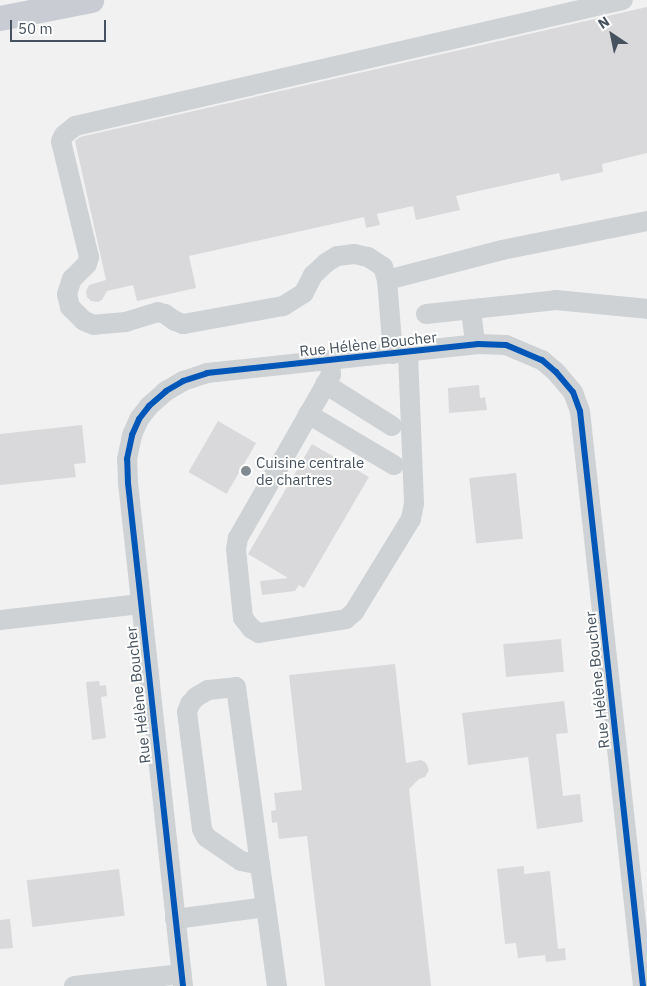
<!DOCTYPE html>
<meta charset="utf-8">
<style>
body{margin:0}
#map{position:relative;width:647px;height:986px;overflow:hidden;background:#f2f1f1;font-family:"IBM Plex Sans",sans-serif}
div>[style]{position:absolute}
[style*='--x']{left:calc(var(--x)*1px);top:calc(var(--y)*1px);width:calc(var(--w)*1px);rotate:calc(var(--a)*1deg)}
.building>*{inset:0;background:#d9d9db;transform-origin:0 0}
.minor>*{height:20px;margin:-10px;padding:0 10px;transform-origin:10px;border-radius:10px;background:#ced2d5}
.major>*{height:25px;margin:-12.5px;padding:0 12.5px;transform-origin:12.5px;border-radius:12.5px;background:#c9ccd2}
.cycleway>*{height:6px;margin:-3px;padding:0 3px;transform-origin:3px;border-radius:3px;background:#0057b8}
.dots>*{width:14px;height:14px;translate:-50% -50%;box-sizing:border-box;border:2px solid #fff;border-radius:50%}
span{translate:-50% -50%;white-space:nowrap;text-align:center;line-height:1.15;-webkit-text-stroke:4px #fff;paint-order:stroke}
.street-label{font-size:15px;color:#46525f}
.poi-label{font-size:15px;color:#46525f}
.left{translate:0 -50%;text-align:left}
.north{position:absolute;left:587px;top:10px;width:50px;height:50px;-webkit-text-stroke:4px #fff;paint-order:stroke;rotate:326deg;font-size:14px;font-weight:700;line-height:20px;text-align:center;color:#46525f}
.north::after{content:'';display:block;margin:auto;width:18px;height:22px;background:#46525f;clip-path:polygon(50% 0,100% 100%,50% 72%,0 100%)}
.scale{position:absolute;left:10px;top:20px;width:96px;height:22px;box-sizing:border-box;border:2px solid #46525f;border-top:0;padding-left:6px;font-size:15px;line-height:18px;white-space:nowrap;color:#46525f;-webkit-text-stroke:4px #fff;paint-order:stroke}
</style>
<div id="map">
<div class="building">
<div style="clip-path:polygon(647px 7px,647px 153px,602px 164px,603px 172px,561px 181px,559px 173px,456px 196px,460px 210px,416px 220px,413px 206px,377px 214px,380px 225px,366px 228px,364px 217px,189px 256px,196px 288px,137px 301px,133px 285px,107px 291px,102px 300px,98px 302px,91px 301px,87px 297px,86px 291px,89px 285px,106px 280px,75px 141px,80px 137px)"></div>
<div style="clip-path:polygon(479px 385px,480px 398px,485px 397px,487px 410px,449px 413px,448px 388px)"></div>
<div style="left:218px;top:421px;width:44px;height:59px;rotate:30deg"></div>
<div style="clip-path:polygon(82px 425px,86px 463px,74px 464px,76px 477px,0 485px,0 434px)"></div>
<div style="clip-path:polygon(312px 444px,369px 477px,304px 588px,299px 585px,295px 591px,262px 595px,260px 581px,288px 578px,248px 554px)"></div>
<div style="left:516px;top:473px;width:66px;height:47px;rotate:84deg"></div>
<div style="left:561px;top:639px;width:33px;height:58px;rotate:85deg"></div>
<div style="clip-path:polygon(395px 664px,406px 763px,421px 760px,426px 763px,429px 770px,425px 777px,419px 779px,409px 789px,431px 986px,325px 986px,307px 836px,279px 839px,277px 822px,272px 823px,271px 811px,276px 810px,274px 793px,302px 790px,289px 675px)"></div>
<div style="clip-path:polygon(99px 681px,100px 686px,106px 685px,107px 696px,101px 697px,106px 738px,92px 740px,86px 682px)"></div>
<div style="clip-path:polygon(564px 701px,568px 733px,556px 734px,563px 796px,580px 794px,583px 822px,537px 829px,528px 757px,468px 765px,462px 713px)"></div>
<div style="clip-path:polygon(524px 866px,524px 874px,550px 871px,558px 949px,565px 948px,566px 960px,546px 962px,545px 955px,518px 958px,516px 943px,505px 944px,497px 869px)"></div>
<div style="left:119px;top:869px;width:47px;height:93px;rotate:83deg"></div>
<div style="clip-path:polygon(10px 919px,13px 948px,0 949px,0 920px)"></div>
</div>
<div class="minor">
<div style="--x:387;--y:280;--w:119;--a:-14.6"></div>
<div style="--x:502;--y:250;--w:148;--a:-11.3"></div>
<div style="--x:471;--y:310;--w:34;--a:83"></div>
<div style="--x:426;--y:314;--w:131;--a:-6.1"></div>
<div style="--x:556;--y:300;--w:91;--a:5.6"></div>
<div style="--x:393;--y:354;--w:74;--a:-94.6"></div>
<div style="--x:387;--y:280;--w:14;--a:-107"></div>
<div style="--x:383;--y:267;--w:18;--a:-146"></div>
<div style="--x:368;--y:257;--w:14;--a:-168"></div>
<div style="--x:354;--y:254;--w:17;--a:173"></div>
<div style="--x:337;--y:256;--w:13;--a:148"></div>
<div style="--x:326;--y:263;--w:18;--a:137"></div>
<div style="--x:313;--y:275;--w:20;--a:117"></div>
<div style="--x:304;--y:293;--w:25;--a:148"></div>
<div style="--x:283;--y:306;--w:102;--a:169.8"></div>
<div style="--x:183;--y:324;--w:9;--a:-159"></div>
<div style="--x:175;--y:321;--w:12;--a:-145"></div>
<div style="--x:165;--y:314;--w:7;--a:-164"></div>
<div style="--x:158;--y:312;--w:34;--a:163"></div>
<div style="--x:126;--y:322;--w:32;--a:175"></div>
<div style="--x:94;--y:325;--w:11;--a:-158"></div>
<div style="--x:84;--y:321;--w:20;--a:-135"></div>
<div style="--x:70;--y:307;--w:13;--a:-103"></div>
<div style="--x:67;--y:294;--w:16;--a:-72"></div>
<div style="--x:72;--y:279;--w:21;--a:-45"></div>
<div style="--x:87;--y:264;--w:7;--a:-74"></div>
<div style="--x:89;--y:257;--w:119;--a:-103.6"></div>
<div style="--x:61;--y:141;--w:7;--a:-63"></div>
<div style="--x:64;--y:135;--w:14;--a:-39"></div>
<div style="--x:75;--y:126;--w:562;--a:-12.95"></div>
<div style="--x:330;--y:361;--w:14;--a:86"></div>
<div style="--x:331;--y:375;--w:188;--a:119.7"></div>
<div style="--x:238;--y:538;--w:11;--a:100"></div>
<div style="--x:236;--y:549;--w:69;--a:84.2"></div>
<div style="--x:243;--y:618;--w:14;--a:51"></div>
<div style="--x:252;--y:629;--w:8;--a:30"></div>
<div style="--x:259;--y:633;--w:88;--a:-9.1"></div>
<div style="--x:346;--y:619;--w:11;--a:-41"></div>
<div style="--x:354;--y:612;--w:109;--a:-58.5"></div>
<div style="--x:411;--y:519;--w:16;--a:-79"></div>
<div style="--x:414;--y:503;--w:150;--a:-92.3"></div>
<div style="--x:325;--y:384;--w:79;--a:32.1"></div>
<div style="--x:308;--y:414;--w:100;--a:30.7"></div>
<div style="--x:0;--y:620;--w:141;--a:-6.5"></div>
<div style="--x:260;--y:865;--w:19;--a:-168"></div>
<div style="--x:241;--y:861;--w:42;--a:-145.6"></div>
<div style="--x:206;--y:837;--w:9;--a:-117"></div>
<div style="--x:202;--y:829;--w:118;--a:-97.3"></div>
<div style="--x:187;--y:712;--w:9;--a:-69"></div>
<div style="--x:190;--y:704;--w:9;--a:-49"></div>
<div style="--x:196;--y:697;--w:14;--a:-30"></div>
<div style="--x:208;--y:690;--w:28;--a:-6"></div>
<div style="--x:236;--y:687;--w:180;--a:82.3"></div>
<div style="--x:260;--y:865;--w:42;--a:81.9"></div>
<div style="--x:266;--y:907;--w:80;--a:82.1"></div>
<div style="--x:175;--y:919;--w:92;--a:-7.5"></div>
<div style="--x:74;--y:986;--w:108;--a:-6.4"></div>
<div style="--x:183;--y:986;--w:506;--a:-96.24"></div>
<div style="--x:128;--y:483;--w:24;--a:-92"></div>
<div style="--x:127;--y:459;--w:25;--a:-78"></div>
<div style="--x:132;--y:435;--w:17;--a:-66"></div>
<div style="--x:139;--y:419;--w:16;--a:-52"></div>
<div style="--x:149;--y:406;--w:23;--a:-41"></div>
<div style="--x:166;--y:391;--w:20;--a:-30"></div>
<div style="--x:183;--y:381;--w:25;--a:-18"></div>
<div style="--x:207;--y:373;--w:273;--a:-6.1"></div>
<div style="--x:478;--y:344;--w:28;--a:2"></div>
<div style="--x:506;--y:345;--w:39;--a:23"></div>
<div style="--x:542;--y:360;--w:18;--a:41"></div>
<div style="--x:556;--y:372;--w:26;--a:50"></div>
<div style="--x:573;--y:392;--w:20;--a:70"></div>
<div style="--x:580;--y:411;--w:578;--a:83.75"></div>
</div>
<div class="major">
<div style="--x:0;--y:18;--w:93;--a:-11.2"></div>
</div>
<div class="cycleway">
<div style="--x:183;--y:986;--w:506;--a:-96.24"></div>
<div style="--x:128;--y:483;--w:24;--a:-92"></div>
<div style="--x:127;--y:459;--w:25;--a:-78"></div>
<div style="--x:132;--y:435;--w:17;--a:-66"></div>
<div style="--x:139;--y:419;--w:16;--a:-52"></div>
<div style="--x:149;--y:406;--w:23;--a:-41"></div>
<div style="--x:166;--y:391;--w:20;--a:-30"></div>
<div style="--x:183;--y:381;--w:25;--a:-18"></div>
<div style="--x:207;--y:373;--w:273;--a:-6.1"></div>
<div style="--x:478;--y:344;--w:28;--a:2"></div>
<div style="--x:506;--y:345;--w:39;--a:23"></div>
<div style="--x:542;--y:360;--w:18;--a:41"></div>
<div style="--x:556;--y:372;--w:26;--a:50"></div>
<div style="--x:573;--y:392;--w:20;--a:70"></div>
<div style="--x:580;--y:411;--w:578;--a:83.75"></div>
</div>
<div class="dots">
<div style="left:246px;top:471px;background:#828a92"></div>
</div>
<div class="street-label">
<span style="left:368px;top:344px;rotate:-6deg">Rue Hélène Boucher</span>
<span style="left:597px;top:680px;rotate:-96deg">Rue Hélène Boucher</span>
<span style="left:138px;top:695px;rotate:-96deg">Rue Hélène Boucher</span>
</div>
<div class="poi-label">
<span class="left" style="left:256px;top:471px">Cuisine centrale<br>de chartres</span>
</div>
<div class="north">N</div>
<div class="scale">50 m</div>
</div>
